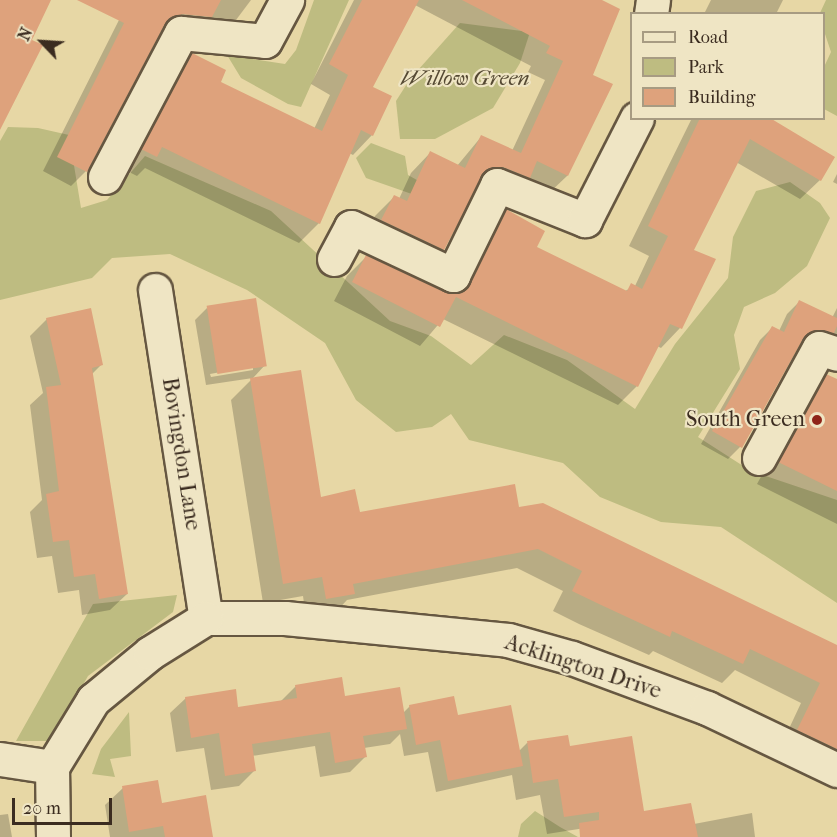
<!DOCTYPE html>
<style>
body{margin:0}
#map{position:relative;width:837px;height:837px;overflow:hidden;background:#e7d7a5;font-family:"IM FELL French Canon",serif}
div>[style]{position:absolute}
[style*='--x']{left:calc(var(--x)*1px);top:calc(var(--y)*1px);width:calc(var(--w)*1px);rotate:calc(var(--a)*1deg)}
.green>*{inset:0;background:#bebc81}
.shadow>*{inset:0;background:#0003}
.building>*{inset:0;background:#dea27c;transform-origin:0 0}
.roads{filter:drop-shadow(2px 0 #665741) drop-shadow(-2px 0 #665741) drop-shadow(0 2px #665741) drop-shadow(0 -2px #665741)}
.street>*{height:33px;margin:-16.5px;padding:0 16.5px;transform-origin:16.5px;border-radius:16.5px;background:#efe5c4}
.dots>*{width:16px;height:16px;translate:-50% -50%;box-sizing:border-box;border:3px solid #efe5c4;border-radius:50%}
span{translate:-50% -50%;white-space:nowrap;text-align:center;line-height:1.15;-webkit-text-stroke:4.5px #efe5c4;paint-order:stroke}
.park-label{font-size:22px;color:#554933;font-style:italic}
.poi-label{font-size:22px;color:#3b2c20}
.right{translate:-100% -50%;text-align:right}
.street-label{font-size:22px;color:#3b2c20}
.legend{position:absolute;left:630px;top:12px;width:195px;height:108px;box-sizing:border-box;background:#efe5c4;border:2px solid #a79b82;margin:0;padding:8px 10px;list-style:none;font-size:18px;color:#3b2c20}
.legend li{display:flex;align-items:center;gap:12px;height:30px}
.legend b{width:30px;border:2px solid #a79b82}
.north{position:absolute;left:12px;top:12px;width:60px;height:60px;-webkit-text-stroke:4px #efe5c4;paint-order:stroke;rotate:295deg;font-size:16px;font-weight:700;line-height:24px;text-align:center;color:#3b2c20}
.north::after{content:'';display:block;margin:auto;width:21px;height:27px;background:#3b2c20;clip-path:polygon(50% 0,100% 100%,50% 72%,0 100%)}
.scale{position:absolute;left:12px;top:798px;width:100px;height:27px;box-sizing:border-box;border:3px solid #3b2c20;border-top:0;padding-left:8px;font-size:18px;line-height:21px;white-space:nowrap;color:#3b2c20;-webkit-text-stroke:4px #efe5c4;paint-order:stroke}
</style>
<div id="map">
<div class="green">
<div style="clip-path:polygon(314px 0,349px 0,301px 107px,288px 104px,241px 78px,227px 55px,285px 64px,296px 50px)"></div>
<div style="clip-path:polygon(826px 0,837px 0,837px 116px,824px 109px,824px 67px,831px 52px,824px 31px,824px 14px,820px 13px)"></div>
<div style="clip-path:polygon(460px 23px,530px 32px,520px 63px,493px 108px,435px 139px,400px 139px,396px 101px,410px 79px)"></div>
<div style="clip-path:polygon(8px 127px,38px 128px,69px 135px,81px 208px,107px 200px,145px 156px,271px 211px,390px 321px,431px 336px,471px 365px,504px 335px,567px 360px,635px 409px,675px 344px,728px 278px,733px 237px,756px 191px,790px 182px,820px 203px,830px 218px,807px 266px,775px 293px,744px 307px,734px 335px,740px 369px,698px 437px,751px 471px,837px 500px,837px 603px,721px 527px,661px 522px,600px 497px,563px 463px,469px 440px,451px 414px,432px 427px,396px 432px,356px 400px,325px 343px,247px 290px,170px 254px,112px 258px,92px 278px,0 300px,0 141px)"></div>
<div style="clip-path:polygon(371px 143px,405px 156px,408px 175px,440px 193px,429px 200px,366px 178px,356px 158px)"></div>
<div style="clip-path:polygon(177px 595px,173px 612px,88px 676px,51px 741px,16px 741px,93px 604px)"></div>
<div style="clip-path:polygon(129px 712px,131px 756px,110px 759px,115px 777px,92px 774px,101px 749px)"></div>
<div style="clip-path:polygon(535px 811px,560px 827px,578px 837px,518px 837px,521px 824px)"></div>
</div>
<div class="shadow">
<div style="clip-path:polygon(150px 0,251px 0,227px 32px,166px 28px,158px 33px,86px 171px,71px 186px,43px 171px,120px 18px)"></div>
<div style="clip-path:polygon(354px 0,599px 0,591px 75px,611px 85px,567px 176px,547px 195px,476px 187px,443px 249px,424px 269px,363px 240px,375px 216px,394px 197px,399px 199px,411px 173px,430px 153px,457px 166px,481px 137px,512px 151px,545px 80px,528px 72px,531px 66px,415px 5px,371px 88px,372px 135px,353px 155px,349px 153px,319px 223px,299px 243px,145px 168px,137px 176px,123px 169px,173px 74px,192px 55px,219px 83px,314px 129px,330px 95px,311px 84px)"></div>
<div style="clip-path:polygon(711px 0,783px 0,776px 14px,704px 14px)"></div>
<div style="clip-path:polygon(692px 118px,767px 118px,833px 157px,820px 180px,800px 199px,736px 162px,692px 250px,714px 260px,680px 328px,661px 348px,657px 346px,637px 386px,618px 405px,443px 319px,420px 346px,334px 301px,347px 276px,366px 257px,445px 293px,454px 293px,487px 230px,506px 211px,535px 247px,625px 291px,635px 286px,649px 256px,629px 246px)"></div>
<div style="clip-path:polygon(837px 174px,837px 184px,833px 182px)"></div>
<div style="clip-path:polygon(799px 302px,832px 318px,837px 308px,837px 344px,802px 341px,798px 344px,740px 447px,728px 459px,701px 444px,760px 340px,772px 328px,779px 331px,787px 314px)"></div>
<div style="clip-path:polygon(evenodd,207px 308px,265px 365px,253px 378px,206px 385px,195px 320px,207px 308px,253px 366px,253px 370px,211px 377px,210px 374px,253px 366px)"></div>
<div style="clip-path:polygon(47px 319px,101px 365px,91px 375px,127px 594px,110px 610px,82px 615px,79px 590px,58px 593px,52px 556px,37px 558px,30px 512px,42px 500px,30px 405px,43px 393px,30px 336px)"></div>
<div style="clip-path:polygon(826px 376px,837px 381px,837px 524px,757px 484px,804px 398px)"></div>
<div style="clip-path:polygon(251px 380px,320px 499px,359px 514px,518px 509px,837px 646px,837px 780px,779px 750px,801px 703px,735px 670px,722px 683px,653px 651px,649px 655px,579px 624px,553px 611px,563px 591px,517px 568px,347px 600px,334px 614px,306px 618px,303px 596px,263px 603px,231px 400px)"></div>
<div style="clip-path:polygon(296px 686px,403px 713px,410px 706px,457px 717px,518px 752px,527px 743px,569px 748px,623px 822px,547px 834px,540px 795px,516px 800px,512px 775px,436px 792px,428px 752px,404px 756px,400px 734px,390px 744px,364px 748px,365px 757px,350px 772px,320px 777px,315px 746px,252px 756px,255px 770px,239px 786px,211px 790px,204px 748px,176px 752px,170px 713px,186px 698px,237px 709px,280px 702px)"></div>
<div style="clip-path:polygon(123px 788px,161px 804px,212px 837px,110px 837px,105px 805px)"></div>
<div style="clip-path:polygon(752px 813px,755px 837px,636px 837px,694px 824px)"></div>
<div style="clip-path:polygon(8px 814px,12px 837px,0 837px,0 815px)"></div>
</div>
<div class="building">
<div style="clip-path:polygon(0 0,51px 0,32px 40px,43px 45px,0 130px)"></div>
<div style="clip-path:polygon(77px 0,221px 0,212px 17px,182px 14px,165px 24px,87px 172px,57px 157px,124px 23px)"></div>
<div style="clip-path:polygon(362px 0,419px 0,373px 87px,392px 96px,373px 136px,361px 130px,320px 224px,162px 147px,157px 157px,141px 149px,192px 53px,226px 70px,221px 82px,322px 131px,348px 75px,329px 64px)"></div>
<div style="clip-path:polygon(462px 0,602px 0,620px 9px,593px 75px,613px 84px,568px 176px,537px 161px,530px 178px,503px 167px,487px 169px,444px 250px,381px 220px,394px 195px,407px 201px,430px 151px,465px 168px,481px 135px,521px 153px,563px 61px,546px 53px,550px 46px)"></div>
<div style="clip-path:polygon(700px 118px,770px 118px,835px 157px,821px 181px,750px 139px,694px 250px,716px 259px,682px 329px,670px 324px,638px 387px,456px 297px,440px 327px,352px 282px,366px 255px,445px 292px,463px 291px,506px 209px,545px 231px,537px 247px,627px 291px,631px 283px,642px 289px,668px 236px,648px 226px)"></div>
<div style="left:256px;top:298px;width:69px;height:50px;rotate:81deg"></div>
<div style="clip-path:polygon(799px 300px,837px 318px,837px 326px,834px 333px,816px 330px,803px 339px,742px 448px,712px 431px,772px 326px,784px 332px)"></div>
<div style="clip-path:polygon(91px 308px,103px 365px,92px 368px,128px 594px,99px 599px,95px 574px,74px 577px,69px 540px,53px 542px,46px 494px,59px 491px,46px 387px,61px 385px,46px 318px)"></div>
<div style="clip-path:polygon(301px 370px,321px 497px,355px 489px,360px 512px,515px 484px,519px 507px,543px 503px,837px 645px,837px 749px,797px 730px,820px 683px,750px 649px,743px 664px,672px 631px,670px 637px,599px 604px,572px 591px,582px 571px,538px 549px,353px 584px,355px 594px,326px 599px,322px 577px,283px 584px,250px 378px)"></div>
<div style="clip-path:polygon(826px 374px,837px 379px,837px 491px,778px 462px)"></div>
<div style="clip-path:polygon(342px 677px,345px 696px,400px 687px,407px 729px,363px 736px,367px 757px,335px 763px,330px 732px,252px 744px,256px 771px,225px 776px,219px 733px,191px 738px,185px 697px,236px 689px,238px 707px,297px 698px,295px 685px)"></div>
<div style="clip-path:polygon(454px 696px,458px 715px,511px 705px,523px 766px,448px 781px,440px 740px,416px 745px,409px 705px)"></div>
<div style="clip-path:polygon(568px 735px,570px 746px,632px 736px,644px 811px,691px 803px,698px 837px,580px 837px,579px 823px,599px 820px,599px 812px,564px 817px,558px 779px,533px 783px,527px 741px)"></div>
<div style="clip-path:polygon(158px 780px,162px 803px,206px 795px,213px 837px,165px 837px,163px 826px,129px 832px,122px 786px)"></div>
</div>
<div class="roads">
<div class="street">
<div style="--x:651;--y:14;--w:14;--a:-82"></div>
<div style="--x:105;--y:177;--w:163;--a:-62.2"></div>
<div style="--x:181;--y:33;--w:84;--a:5.4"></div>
<div style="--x:265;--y:41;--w:47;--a:-61.8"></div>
<div style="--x:334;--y:259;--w:36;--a:-62"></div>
<div style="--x:351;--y:227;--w:113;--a:25.2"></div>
<div style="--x:453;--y:275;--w:100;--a:-63.9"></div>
<div style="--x:497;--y:185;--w:95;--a:21.7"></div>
<div style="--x:585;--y:220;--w:114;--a:-63"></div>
<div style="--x:155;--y:290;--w:332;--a:81.2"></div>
<div style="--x:759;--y:458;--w:125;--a:-61.4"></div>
<div style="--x:819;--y:348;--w:19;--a:18"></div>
<div style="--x:206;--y:618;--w:79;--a:0"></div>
<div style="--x:285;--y:618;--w:224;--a:5.6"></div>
<div style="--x:508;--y:640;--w:66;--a:15.7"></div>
<div style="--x:572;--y:658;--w:144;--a:20.3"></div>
<div style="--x:707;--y:708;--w:144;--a:25.5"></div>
<div style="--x:0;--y:759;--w:53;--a:8.7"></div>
<div style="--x:53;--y:837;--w:70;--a:-90.8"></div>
<div style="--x:52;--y:767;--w:79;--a:-58.5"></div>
<div style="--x:93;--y:700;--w:74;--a:-39.5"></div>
<div style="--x:150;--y:653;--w:66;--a:-32"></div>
</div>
</div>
<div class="dots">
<div style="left:817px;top:420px;background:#8f2418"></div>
</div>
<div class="park-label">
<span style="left:465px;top:79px">Willow Green</span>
</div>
<div class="poi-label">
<span class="right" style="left:805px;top:420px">South Green</span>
</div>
<div class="street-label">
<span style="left:181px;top:454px;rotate:81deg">Bovingdon Lane</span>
<span style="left:583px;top:667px;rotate:18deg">Acklington Drive</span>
</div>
<ul class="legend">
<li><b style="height:8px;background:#efe5c4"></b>Road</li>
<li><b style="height:16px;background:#bebc81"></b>Park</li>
<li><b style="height:16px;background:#dea27c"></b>Building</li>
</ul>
<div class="north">N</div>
<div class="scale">20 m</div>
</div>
